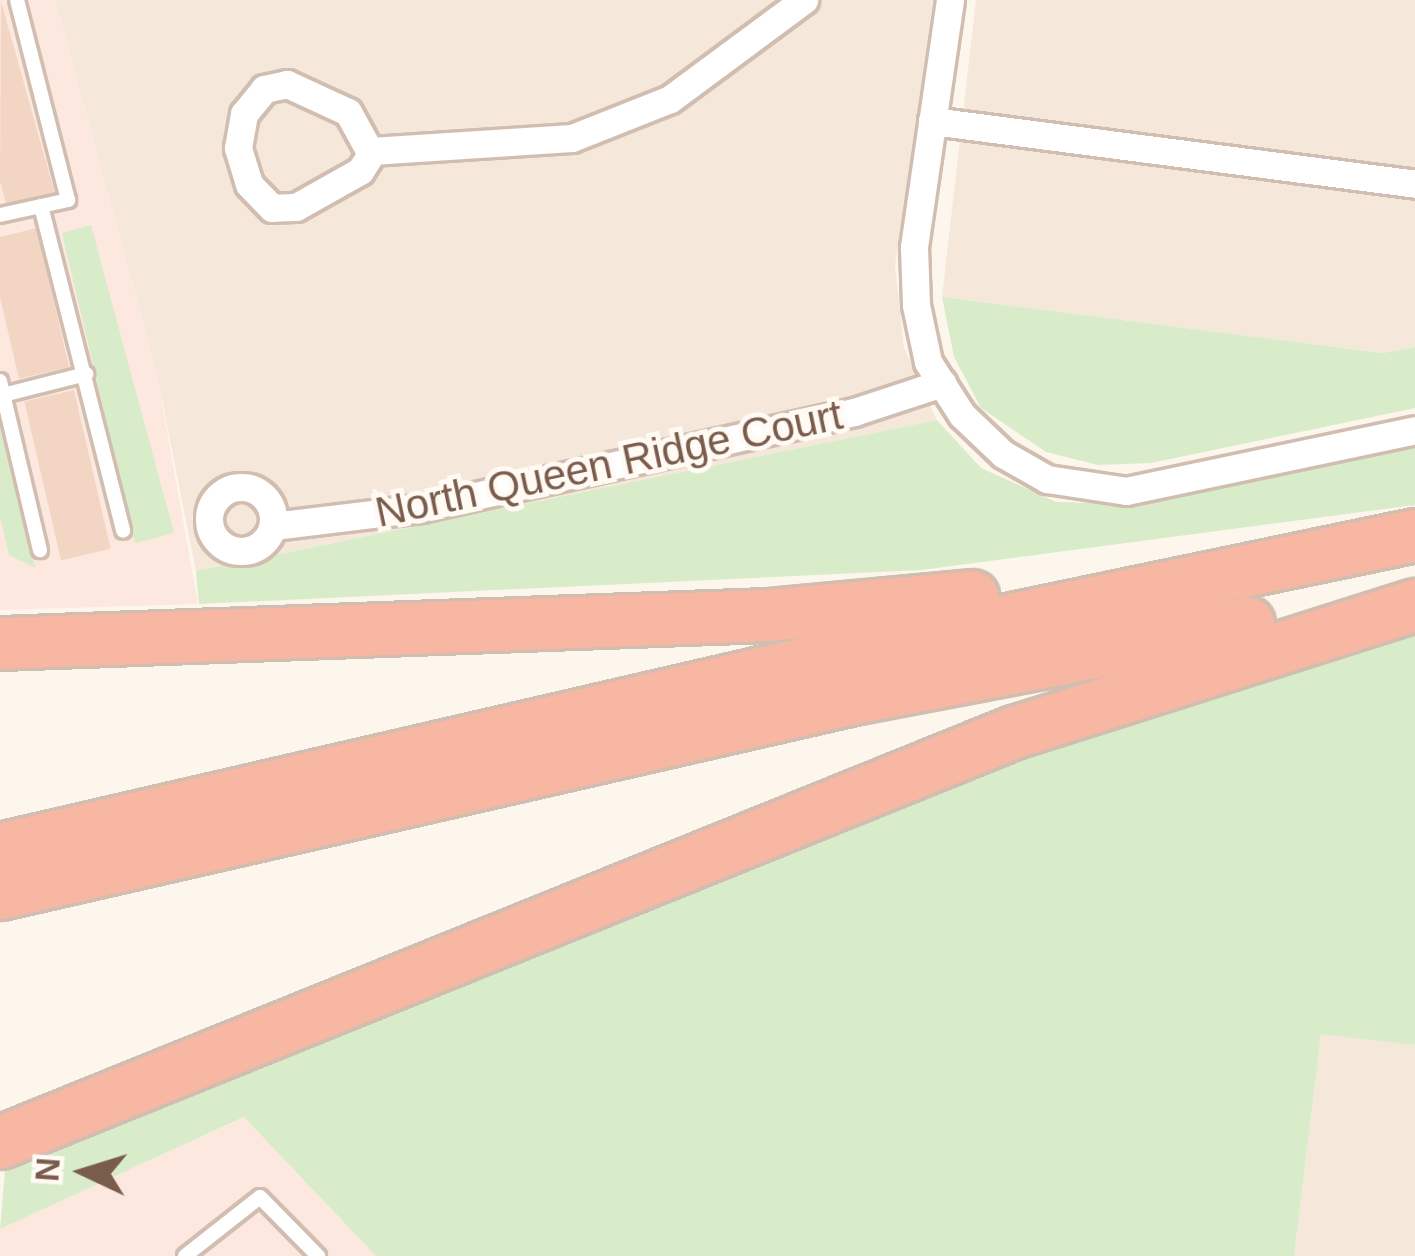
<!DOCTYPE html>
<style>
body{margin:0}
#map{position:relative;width:1415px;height:1256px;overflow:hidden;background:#fdf6ec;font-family:Helvetica,sans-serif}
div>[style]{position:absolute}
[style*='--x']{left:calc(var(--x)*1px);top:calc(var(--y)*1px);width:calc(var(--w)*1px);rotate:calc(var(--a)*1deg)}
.residential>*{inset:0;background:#f5e8da}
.commercial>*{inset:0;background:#fde8e0}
.green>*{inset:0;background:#d8ecc9}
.building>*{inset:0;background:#f3d5c3;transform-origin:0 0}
.roads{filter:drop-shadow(3px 0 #d1beb0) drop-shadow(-3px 0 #d1beb0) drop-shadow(0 3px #d1beb0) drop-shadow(0 -3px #d1beb0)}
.lane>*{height:14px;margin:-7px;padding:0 7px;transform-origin:7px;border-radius:7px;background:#fff}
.street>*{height:27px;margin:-13.5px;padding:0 13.5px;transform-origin:13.5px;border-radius:13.5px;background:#fff}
.street>.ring{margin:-13.5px;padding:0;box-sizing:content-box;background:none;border:27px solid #fff;border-radius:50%}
.highway>*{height:51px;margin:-25.5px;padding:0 25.5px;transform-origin:25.5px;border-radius:25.5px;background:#f7b7a3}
span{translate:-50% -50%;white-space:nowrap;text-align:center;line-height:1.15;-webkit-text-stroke:10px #fffaf3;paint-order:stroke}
.street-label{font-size:42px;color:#7a5c4d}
.north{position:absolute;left:24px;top:1112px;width:120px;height:120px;-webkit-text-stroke:9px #fffaf3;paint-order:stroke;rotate:274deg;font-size:33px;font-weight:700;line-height:48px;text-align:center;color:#7a5c4d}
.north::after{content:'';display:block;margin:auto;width:42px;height:54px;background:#7a5c4d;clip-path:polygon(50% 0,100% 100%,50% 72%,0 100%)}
</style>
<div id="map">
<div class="residential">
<div style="clip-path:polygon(55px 0,933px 0,895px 266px,904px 348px,937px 420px,196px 571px,157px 375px)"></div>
<div style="clip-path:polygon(976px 0,1415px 0,1415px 347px,1383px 353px,942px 297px)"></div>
<div style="clip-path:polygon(1321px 1033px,1415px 1045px,1415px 1256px,1294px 1256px)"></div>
</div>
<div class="commercial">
<div style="clip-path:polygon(0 0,55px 0,157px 375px,198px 604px,0 610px)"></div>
<div style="clip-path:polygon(245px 1117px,376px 1256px,0 1256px,0 1229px)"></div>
</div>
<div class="green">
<div style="clip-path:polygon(91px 225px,174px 533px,135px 543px,62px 233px)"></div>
<div style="clip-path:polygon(942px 297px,1383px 353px,1415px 347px,1415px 408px,1151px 463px,1098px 465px,1046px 452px,981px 408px,954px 357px)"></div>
<div style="clip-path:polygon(0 414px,35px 568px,9px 555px,0 517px)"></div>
<div style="clip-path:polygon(937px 420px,981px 468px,1056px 502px,1133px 504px,1415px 446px,1415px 505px,921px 570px,199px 604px,196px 571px)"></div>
<div style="clip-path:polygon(1415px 631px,1415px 1045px,1321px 1034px,1294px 1256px,376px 1256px,244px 1117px,0 1229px,5px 1170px,46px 1145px,1196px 687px)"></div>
</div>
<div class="building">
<div style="clip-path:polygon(1px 1px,55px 194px,7px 207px,0 182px)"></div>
<div style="clip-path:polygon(37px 228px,69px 367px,19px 379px,0 297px,0 237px)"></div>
<div style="left:74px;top:390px;width:163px;height:51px;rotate:77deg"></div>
</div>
<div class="roads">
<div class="lane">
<div style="--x:41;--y:206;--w:335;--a:75.8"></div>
<div style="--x:0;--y:215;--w:70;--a:-12.4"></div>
<div style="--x:68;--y:200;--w:206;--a:-104.3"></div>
<div style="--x:0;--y:381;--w:174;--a:76.7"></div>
<div style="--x:3;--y:395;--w:86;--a:-14.2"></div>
<div style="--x:185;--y:1256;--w:95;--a:-38.2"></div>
<div style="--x:260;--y:1197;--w:83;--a:45.5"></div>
</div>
<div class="street">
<div style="--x:950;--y:0;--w:250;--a:98.3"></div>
<div style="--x:914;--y:247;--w:58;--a:88"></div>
<div style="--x:916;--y:305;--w:58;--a:78.1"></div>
<div style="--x:928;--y:362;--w:63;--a:57.3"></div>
<div style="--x:962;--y:415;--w:57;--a:43.6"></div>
<div style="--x:1003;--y:454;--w:51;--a:29.6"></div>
<div style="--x:1047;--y:479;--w:80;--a:8.6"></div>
<div style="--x:1126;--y:491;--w:295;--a:-11.9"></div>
<div style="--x:287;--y:84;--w:67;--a:24.7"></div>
<div style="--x:348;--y:112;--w:48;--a:61.3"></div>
<div style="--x:371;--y:154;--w:20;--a:123"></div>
<div style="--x:360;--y:171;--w:73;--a:150.6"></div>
<div style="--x:296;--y:207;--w:24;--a:178"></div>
<div style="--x:272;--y:208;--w:33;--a:-134"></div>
<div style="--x:249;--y:184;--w:38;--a:-107"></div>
<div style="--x:238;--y:148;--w:35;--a:-80"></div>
<div style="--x:244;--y:114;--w:32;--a:-51"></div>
<div style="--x:264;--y:89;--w:24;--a:-12"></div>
<div style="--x:932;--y:121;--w:487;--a:7.4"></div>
<div style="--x:371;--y:151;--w:201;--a:-3.7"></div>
<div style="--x:572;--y:138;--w:105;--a:-21.7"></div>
<div style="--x:670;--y:99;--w:167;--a:-36.5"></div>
<div class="ring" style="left:209px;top:487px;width:37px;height:37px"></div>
<div style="--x:273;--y:526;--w:149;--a:-6.9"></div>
<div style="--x:421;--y:508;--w:444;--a:-12.5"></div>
<div style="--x:854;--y:412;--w:93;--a:-18.2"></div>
</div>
<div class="highway">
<div style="--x:0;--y:643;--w:769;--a:-2.09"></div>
<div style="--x:768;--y:615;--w:205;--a:-5.3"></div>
<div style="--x:0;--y:849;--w:852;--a:-13.02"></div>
<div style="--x:830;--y:657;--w:598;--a:-11.78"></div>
<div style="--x:0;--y:893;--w:875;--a:-12.88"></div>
<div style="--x:853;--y:698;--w:402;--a:-10.8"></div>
<div style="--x:0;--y:1142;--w:1094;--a:-22.02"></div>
<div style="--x:1014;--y:732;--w:421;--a:-17.6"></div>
</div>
</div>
<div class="street-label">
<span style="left:609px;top:464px;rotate:-12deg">North Queen Ridge Court</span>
</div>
<div class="north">N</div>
</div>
